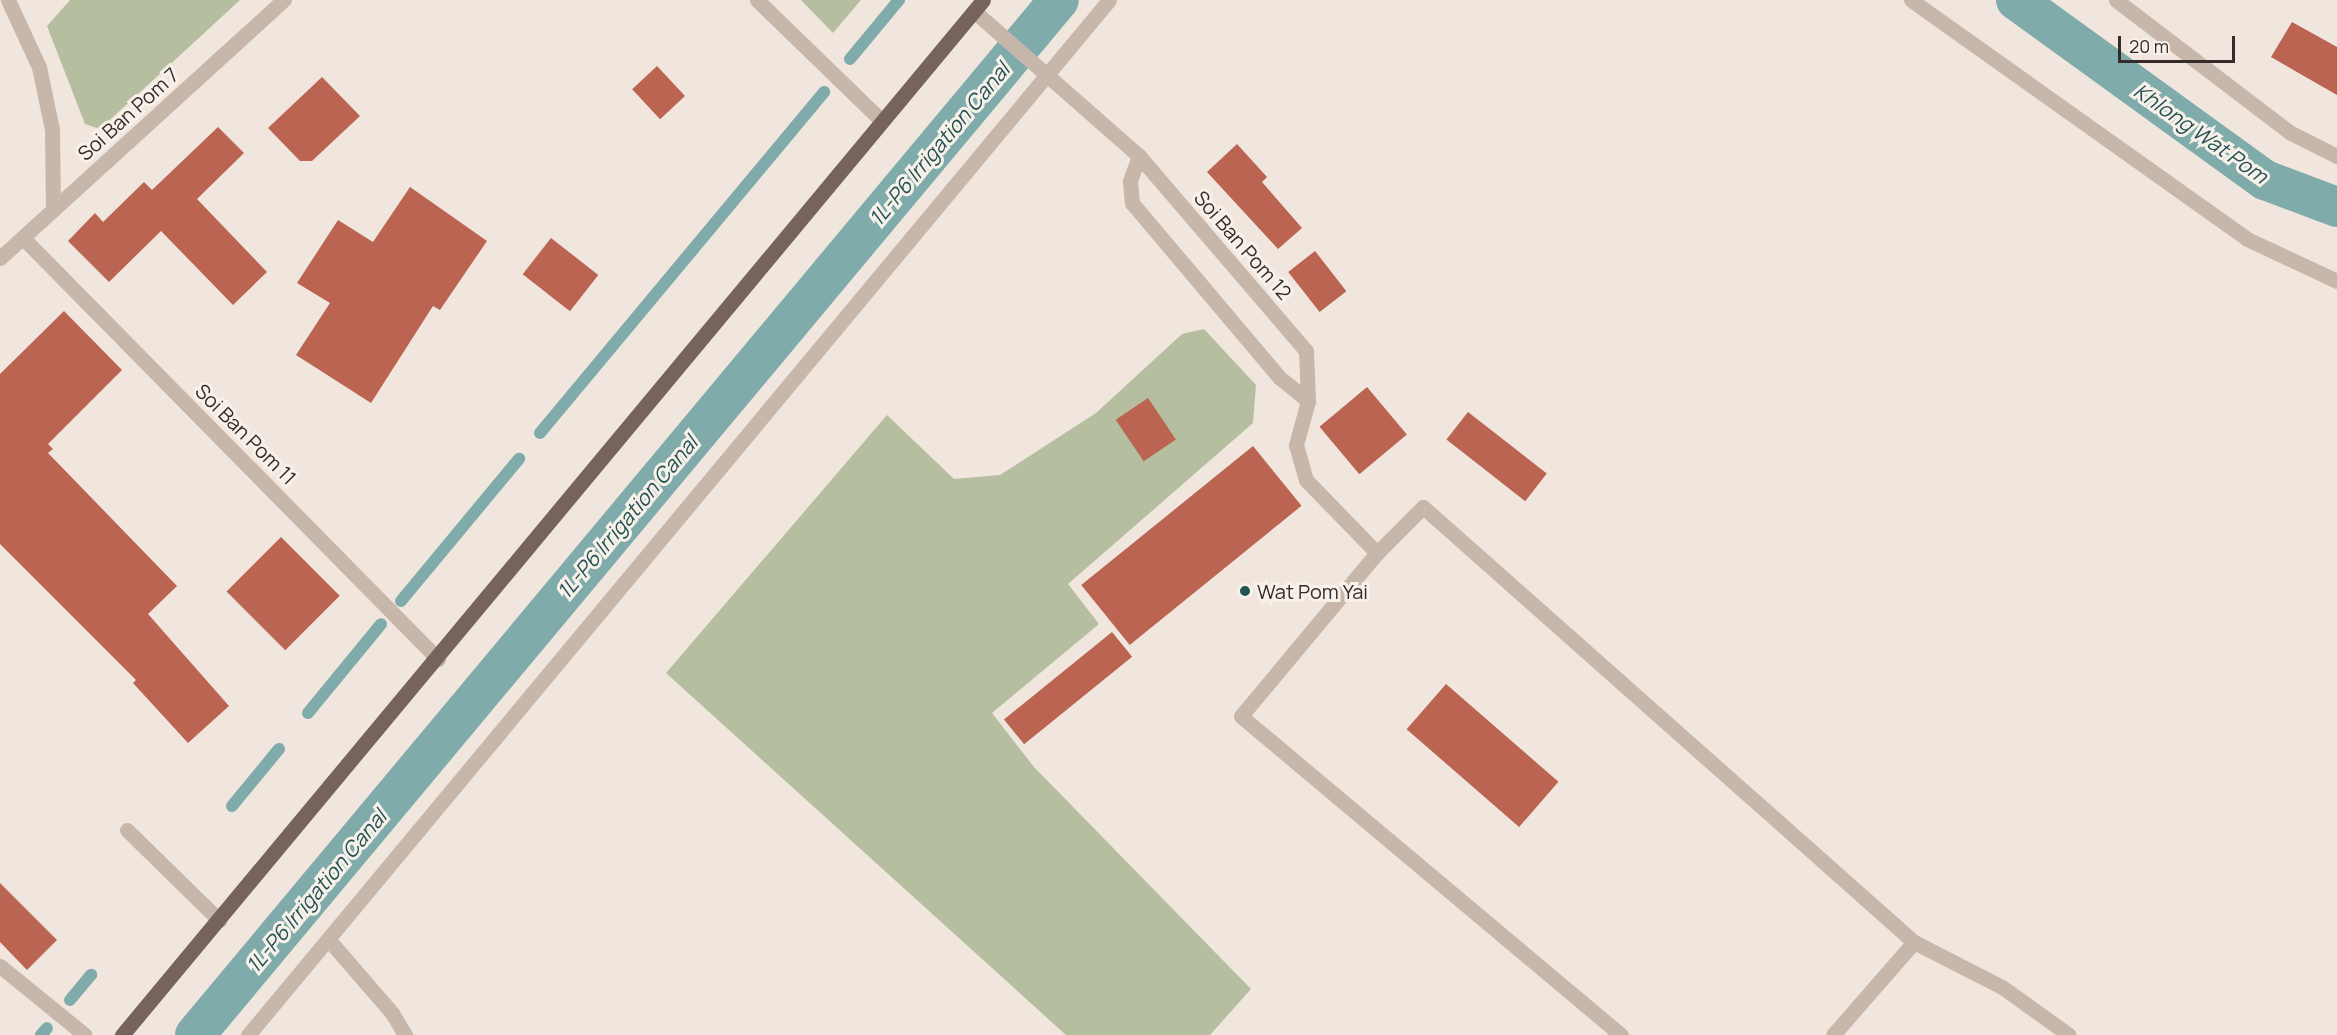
<!DOCTYPE html>
<style>
body{margin:0}
#map{position:relative;width:2337px;height:1035px;overflow:hidden;background:#f0e6de;font-family:Manrope,sans-serif}
div>[style]{position:absolute}
[style*='--x']{left:calc(var(--x)*1px);top:calc(var(--y)*1px);width:calc(var(--w)*1px);rotate:calc(var(--a)*1deg)}
.green>*{inset:0;background:#b5be9f}
.stream>*{height:12px;margin:-6px;padding:0 6px;transform-origin:6px;border-radius:6px;background:#7fabaa}
.canal>*{height:40px;margin:-20px;padding:0 20px;transform-origin:20px;border-radius:20px;background:#7fabaa}
.building>*{inset:0;background:#bb6451;transform-origin:0 0}
.minor>*{height:15px;margin:-7.5px;padding:0 7.5px;transform-origin:7.5px;border-radius:7.5px;background:#c7b6aa}
.major>*{height:15px;margin:-7.5px;padding:0 7.5px;transform-origin:7.5px;border-radius:7.5px;background:#76635c}
.dots>*{width:16px;height:16px;translate:-50% -50%;box-sizing:border-box;border:3px solid #f8f1ea;border-radius:50%}
span{translate:-50% -50%;white-space:nowrap;text-align:center;line-height:1.15;-webkit-text-stroke:6px #f8f1ea;paint-order:stroke}
.street-label{font-size:20px;color:#352c29}
.poi-label{font-size:20px;color:#352c29}
.left{translate:0 -50%;text-align:left}
.water-label{font-size:21px;color:#225353;font-style:italic}
.scale{position:absolute;left:2118px;top:36px;width:117px;height:27px;box-sizing:border-box;border:3px solid #352c29;border-top:0;padding-left:8px;font-size:18px;line-height:21px;white-space:nowrap;color:#352c29;-webkit-text-stroke:4px #f8f1ea;paint-order:stroke}
</style>
<div id="map">
<div class="green">
<div style="clip-path:polygon(70px 0,240px 0,100px 129px,85px 124px,47px 26px)"></div>
<div style="clip-path:polygon(801px 0,861px 0,833px 33px)"></div>
<div style="clip-path:polygon(1204px 329px,1256px 385px,1253px 423px,1068px 584px,1099px 624px,992px 713px,1034px 767px,1251px 989px,1210px 1035px,1066px 1035px,666px 673px,887px 415px,954px 479px,1000px 475px,1096px 413px,1182px 334px)"></div>
</div>
<div class="stream">
<div style="--x:850;--y:59;--w:77;--a:-50.3"></div>
<div style="--x:540;--y:433;--w:444;--a:-50.2"></div>
<div style="--x:401;--y:601;--w:185;--a:-50.3"></div>
<div style="--x:308;--y:713;--w:115;--a:-50.6"></div>
<div style="--x:232;--y:806;--w:74;--a:-50.5"></div>
<div style="--x:70;--y:1000;--w:33;--a:-50"></div>
<div style="--x:41;--y:1035;--w:9;--a:-49"></div>
</div>
<div class="canal">
<div style="--x:2016;--y:0;--w:307;--a:35.9"></div>
<div style="--x:2265;--y:180;--w:77;--a:20.6"></div>
<div style="--x:195;--y:1035;--w:1348;--a:-50.15"></div>
</div>
<div class="building">
<div style="clip-path:polygon(2292px 22px,2337px 47px,2337px 95px,2271px 57px)"></div>
<div style="left:657px;top:66px;width:41px;height:34px;rotate:47deg"></div>
<div style="clip-path:polygon(322px 77px,360px 116px,312px 161px,300px 161px,268px 128px)"></div>
<div style="clip-path:polygon(218px 127px,244px 153px,197px 199px,267px 272px,233px 305px,161px 231px,109px 282px,68px 241px,95px 213px,103px 222px,144px 182px,152px 190px)"></div>
<div style="clip-path:polygon(1237px 144px,1267px 177px,1262px 182px,1302px 228px,1278px 249px,1207px 172px)"></div>
<div style="clip-path:polygon(410px 187px,487px 241px,440px 310px,433px 306px,371px 403px,296px 355px,330px 303px,297px 283px,338px 220px,373px 242px)"></div>
<div style="left:551px;top:238px;width:60px;height:46px;rotate:38deg"></div>
<div style="left:1315px;top:251px;width:51px;height:34px;rotate:52deg"></div>
<div style="clip-path:polygon(64px 311px,122px 370px,48px 444px,53px 449px,48px 453px,177px 586px,148px 614px,229px 706px,188px 743px,133px 683px,136px 680px,0 544px,0 374px)"></div>
<div style="left:1367px;top:387px;width:62px;height:62px;rotate:50deg"></div>
<div style="left:1148px;top:398px;width:50px;height:39px;rotate:56deg"></div>
<div style="left:1468px;top:412px;width:100px;height:35px;rotate:38deg"></div>
<div style="left:1253px;top:446px;width:77px;height:221px;rotate:51deg"></div>
<div style="left:281px;top:537px;width:83px;height:77px;rotate:45deg"></div>
<div style="left:1112px;top:632px;width:32px;height:139px;rotate:51deg"></div>
<div style="left:1446px;top:684px;width:149px;height:60px;rotate:41deg"></div>
<div style="clip-path:polygon(0 883px,57px 940px,27px 970px,0 942px)"></div>
</div>
<div class="minor">
<div style="--x:8;--y:0;--w:74;--a:65.2"></div>
<div style="--x:39;--y:67;--w:63;--a:78.2"></div>
<div style="--x:52;--y:129;--w:81;--a:89.3"></div>
<div style="--x:757;--y:0;--w:173;--a:44.1"></div>
<div style="--x:1911;--y:0;--w:412;--a:35.4"></div>
<div style="--x:2247;--y:239;--w:99;--a:25"></div>
<div style="--x:2116;--y:0;--w:218;--a:37.3"></div>
<div style="--x:2289;--y:132;--w:54;--a:26.6"></div>
<div style="--x:974;--y:11;--w:220;--a:41.3"></div>
<div style="--x:1139;--y:156;--w:257;--a:49.4"></div>
<div style="--x:1306;--y:351;--w:50;--a:87.7"></div>
<div style="--x:1308;--y:401;--w:46;--a:105.3"></div>
<div style="--x:1296;--y:445;--w:36;--a:74"></div>
<div style="--x:1306;--y:480;--w:102;--a:45.8"></div>
<div style="--x:1139;--y:156;--w:27;--a:110"></div>
<div style="--x:1130;--y:181;--w:22;--a:85"></div>
<div style="--x:1132;--y:203;--w:229;--a:49.8"></div>
<div style="--x:1280;--y:378;--w:36;--a:39"></div>
<div style="--x:24;--y:239;--w:590;--a:45.41"></div>
<div style="--x:0;--y:258;--w:384;--a:-42.3"></div>
<div style="--x:127;--y:830;--w:129;--a:44.4"></div>
<div style="--x:328;--y:939;--w:98;--a:49.1"></div>
<div style="--x:392;--y:1013;--w:26;--a:59"></div>
<div style="--x:1914;--y:942;--w:99;--a:27.1"></div>
<div style="--x:2002;--y:987;--w:82;--a:35.6"></div>
<div style="--x:0;--y:966;--w:109;--a:39.1"></div>
<div style="--x:248;--y:1035;--w:1346;--a:-50.24"></div>
<div style="--x:1621;--y:1035;--w:496;--a:-140"></div>
<div style="--x:1241;--y:716;--w:212;--a:-50.2"></div>
<div style="--x:1377;--y:553;--w:65;--a:-45"></div>
<div style="--x:1423;--y:507;--w:656;--a:41.54"></div>
<div style="--x:1914;--y:942;--w:123;--a:131.1"></div>
</div>
<div class="major">
<div style="--x:122;--y:1035;--w:1346;--a:-50.24"></div>
</div>
<div class="dots">
<div style="left:1245px;top:591px;background:#225353"></div>
</div>
<div class="street-label">
<span style="left:128px;top:114px;rotate:-42deg">Soi Ban Pom 7</span>
<span style="left:1243px;top:245px;rotate:49deg">Soi Ban Pom 12</span>
<span style="left:246px;top:434px;rotate:45deg">Soi Ban Pom 11</span>
</div>
<div class="poi-label">
<span class="left" style="left:1257px;top:591px">Wat Pom Yai</span>
</div>
<div class="water-label">
<span style="left:2201px;top:133px;rotate:35deg">Khlong Wat Pom</span>
<span style="left:939px;top:144px;rotate:-50deg">1L-P6 Irrigation Canal</span>
<span style="left:627px;top:517px;rotate:-50deg">1L-P6 Irrigation Canal</span>
<span style="left:316px;top:891px;rotate:-50deg">1L-P6 Irrigation Canal</span>
</div>
<div class="scale">20 m</div>
</div>
